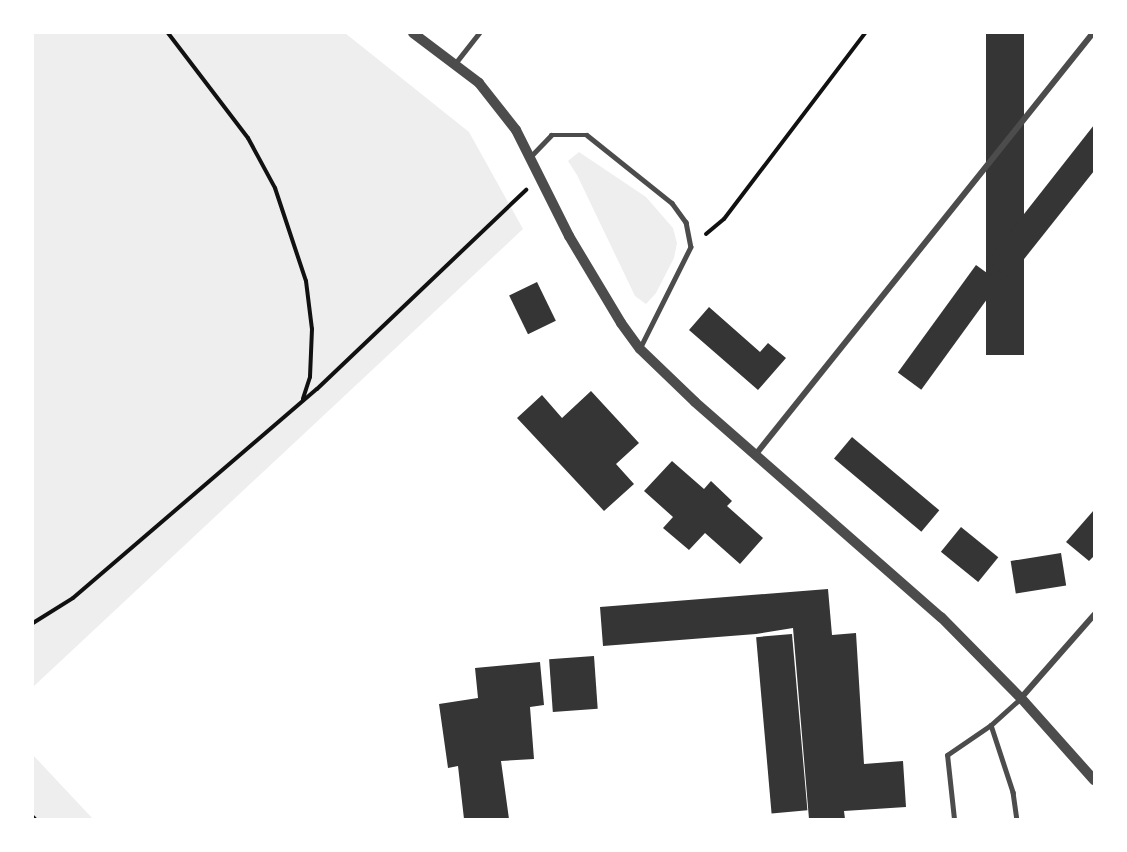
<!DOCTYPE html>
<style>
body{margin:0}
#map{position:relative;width:1127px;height:852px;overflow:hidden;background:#fff;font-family:"Fira Sans Condensed",sans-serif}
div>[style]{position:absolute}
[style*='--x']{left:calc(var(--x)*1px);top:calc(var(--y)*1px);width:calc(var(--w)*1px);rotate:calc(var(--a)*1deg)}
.green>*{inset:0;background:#eee}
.building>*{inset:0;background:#353535;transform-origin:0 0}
.path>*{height:4px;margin:-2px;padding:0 2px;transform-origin:2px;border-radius:2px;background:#111}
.service>*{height:4.5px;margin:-2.25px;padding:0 2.25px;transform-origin:2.25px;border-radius:2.25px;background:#4c4c4c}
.minor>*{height:6px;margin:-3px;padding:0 3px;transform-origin:3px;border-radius:3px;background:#4c4c4c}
.tertiary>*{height:10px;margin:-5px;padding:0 5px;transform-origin:5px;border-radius:5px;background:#4c4c4c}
span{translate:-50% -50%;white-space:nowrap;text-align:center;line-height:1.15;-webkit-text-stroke:5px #fff;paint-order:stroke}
.frame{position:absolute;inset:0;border:34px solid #fff;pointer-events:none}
</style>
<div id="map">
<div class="green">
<div style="clip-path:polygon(33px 33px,345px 33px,469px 132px,523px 229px,33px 687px)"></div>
<div style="clip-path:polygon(579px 152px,646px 197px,673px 228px,677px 243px,674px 258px,656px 293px,646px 304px,635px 296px,577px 175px,568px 161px)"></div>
<div style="clip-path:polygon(33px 755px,93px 819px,33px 819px)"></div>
</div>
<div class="building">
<div style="left:986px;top:33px;width:38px;height:322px"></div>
<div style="clip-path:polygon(1094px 125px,1094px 171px,1009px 278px,987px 261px)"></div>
<div style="left:976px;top:265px;width:29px;height:133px;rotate:36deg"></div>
<div style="left:537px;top:282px;width:43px;height:31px;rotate:64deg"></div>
<div style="clip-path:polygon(709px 307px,760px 352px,768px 343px,786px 358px,758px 390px,689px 330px)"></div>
<div style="clip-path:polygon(591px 391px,639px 443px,616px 464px,634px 484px,604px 511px,517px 418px,542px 395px,562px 418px)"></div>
<div style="left:852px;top:437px;width:114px;height:28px;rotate:40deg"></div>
<div style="clip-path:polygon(672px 461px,704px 489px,711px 481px,732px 501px,727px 506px,763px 538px,740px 564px,705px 533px,689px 550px,663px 528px,673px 517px,644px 491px)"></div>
<div style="clip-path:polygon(1094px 510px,1094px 556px,1089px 561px,1066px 542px)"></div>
<div style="left:961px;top:527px;width:48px;height:32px;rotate:39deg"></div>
<div style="left:1061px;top:553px;width:33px;height:51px;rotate:81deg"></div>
<div style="clip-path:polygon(828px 589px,832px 635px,856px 633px,864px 764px,903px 761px,906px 807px,844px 811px,845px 819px,809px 819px,793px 628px,756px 634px,603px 646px,600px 607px)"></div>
<div style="left:792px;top:634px;width:177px;height:36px;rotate:85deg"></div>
<div style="left:594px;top:656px;width:53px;height:45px;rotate:86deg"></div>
<div style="clip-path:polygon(540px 662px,544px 705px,530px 707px,534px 759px,501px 761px,509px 819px,464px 819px,458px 766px,448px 768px,439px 704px,478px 698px,475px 668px)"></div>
</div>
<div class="path">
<div style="--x:168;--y:33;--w:132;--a:52.7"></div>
<div style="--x:248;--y:138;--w:57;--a:61.6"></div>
<div style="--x:275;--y:188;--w:98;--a:71.6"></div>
<div style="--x:306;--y:281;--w:48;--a:82.9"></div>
<div style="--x:312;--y:329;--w:48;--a:92.4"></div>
<div style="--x:310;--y:377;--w:23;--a:108"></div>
<div style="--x:706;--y:234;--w:23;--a:-40"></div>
<div style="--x:724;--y:219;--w:233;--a:-52.8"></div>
<div style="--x:33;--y:623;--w:47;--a:-32"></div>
<div style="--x:73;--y:598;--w:321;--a:-40.6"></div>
<div style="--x:317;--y:389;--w:289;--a:-43.6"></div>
<div style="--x:33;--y:817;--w:3;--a:45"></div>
</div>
<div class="service">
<div style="--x:454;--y:65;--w:41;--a:-52"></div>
<div style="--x:531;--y:156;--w:29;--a:-46"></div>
<div style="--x:551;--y:135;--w:36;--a:0"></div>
<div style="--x:587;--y:135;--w:109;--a:38.7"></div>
<div style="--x:672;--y:203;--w:24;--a:54"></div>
<div style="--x:686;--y:222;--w:25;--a:79"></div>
<div style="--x:691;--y:247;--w:114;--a:116.6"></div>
<div style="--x:991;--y:725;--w:71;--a:71.8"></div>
<div style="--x:1013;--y:792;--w:27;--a:82"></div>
<div style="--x:954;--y:819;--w:64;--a:-96.2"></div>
<div style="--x:947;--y:755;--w:53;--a:-34.3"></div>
<div style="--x:991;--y:725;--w:40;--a:-42"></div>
</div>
<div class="minor">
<div style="--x:756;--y:454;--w:539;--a:-51.32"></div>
<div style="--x:1021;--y:698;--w:111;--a:-48.7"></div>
</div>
<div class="tertiary">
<div style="--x:413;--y:33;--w:83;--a:37.1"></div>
<div style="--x:479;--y:83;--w:60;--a:51.8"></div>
<div style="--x:516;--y:130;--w:119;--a:63.4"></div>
<div style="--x:569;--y:236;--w:101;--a:59.1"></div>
<div style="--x:621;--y:323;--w:32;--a:54"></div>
<div style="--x:640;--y:349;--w:76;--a:43.9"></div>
<div style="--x:695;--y:402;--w:327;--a:41.2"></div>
<div style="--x:941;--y:617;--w:114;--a:45.4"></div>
<div style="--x:1021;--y:698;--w:110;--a:48.3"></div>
</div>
<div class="frame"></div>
</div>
